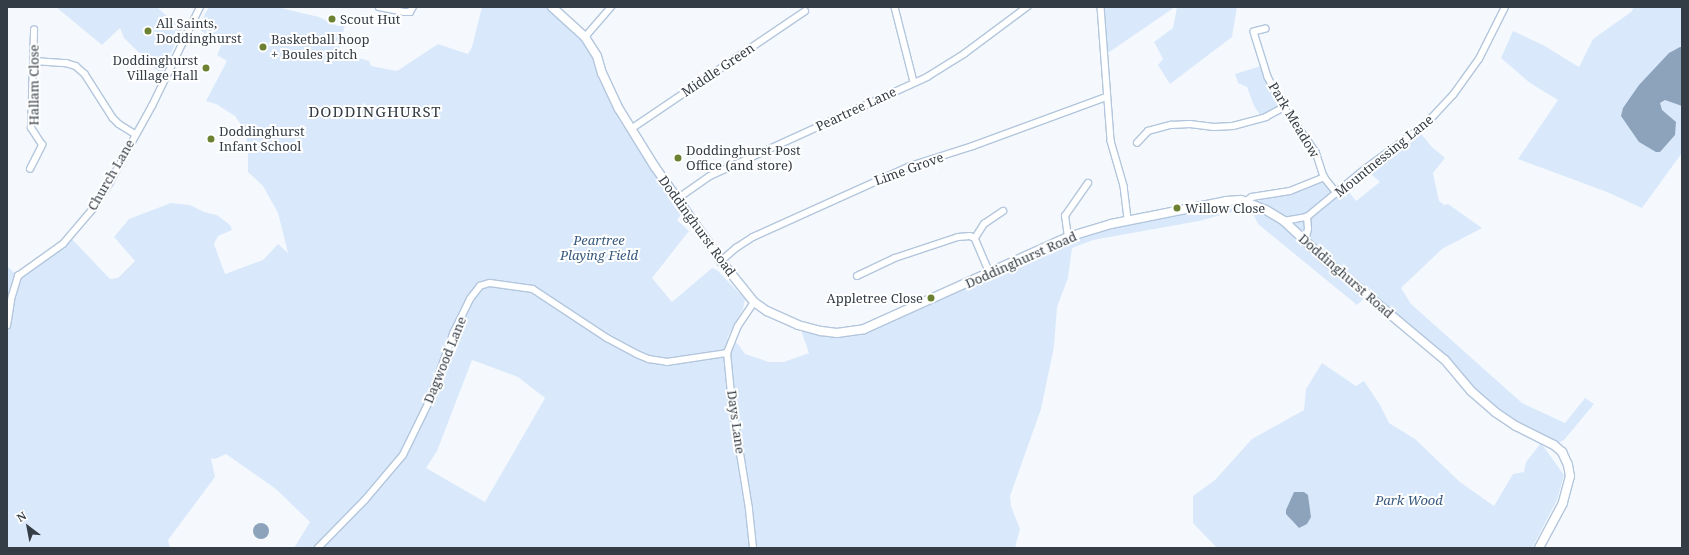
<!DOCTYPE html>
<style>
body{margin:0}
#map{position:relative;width:1689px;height:555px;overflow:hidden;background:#f5f9fd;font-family:"Noto Serif",serif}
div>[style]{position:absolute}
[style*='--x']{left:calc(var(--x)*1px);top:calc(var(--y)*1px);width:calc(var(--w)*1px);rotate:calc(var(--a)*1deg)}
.green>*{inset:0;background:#d9e9fb}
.water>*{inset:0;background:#8da3bc}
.round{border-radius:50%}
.roads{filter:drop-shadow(1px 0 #b3c6dd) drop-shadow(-1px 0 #b3c6dd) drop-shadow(0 1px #b3c6dd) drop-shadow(0 -1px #b3c6dd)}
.street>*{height:5.5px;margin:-2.75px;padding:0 2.75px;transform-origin:2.75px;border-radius:2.75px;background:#fff}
.secondary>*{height:8px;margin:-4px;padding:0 4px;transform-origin:4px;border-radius:4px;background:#fff}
.dots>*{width:11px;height:11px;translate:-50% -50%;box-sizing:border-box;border:2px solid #fff;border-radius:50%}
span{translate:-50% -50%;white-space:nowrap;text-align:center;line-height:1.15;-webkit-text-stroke:4px #fff;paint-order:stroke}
.poi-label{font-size:13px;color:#343c45}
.left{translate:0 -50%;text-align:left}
.right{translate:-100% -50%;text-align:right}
.street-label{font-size:13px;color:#343c45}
.park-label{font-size:13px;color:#37597e;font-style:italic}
.quarter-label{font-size:15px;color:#343c45;letter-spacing:1px}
.frame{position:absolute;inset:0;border:8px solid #343c45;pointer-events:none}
.north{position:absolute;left:8px;top:507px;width:40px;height:40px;-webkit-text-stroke:3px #fff;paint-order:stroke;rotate:328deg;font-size:11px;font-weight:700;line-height:16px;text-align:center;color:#343c45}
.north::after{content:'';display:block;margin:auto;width:14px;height:18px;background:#343c45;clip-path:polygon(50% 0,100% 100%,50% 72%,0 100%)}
</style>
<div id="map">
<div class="green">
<div style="clip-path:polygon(56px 7px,157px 7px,182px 30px,161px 74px,124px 38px,120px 28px,102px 45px)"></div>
<div style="clip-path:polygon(evenodd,209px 7px,277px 7px,319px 17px,338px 26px,345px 25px,338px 52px,369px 61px,371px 66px,397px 71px,438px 44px,468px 54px,472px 47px,482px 7px,552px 7px,585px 37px,621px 123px,682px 213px,677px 220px,689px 231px,652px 278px,672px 302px,712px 268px,717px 270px,745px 299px,743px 309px,727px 338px,738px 344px,745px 354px,769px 362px,784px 362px,809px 353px,802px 333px,805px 327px,851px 332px,1068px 237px,1290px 191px,1324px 177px,1337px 193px,1345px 187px,1356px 201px,1380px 182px,1365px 169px,1418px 130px,1432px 147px,1445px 158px,1433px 173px,1439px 201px,1444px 205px,1448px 204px,1482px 228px,1442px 249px,1401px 288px,1411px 304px,1522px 403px,1565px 423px,1585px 398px,1594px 404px,1564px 440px,1554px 445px,1495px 412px,1445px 360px,1366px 297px,1357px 305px,1258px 224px,1250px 207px,1199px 221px,1093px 240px,1072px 248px,1068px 278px,1057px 307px,1054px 347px,1041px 409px,1010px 496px,1011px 506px,1020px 529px,1015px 548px,294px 548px,310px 522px,276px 489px,226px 454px,215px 459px,211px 458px,215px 477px,168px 540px,170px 548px,7px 548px,7px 254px,8px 267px,18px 276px,70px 237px,110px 279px,118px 278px,135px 261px,114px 237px,129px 219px,171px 203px,190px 205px,204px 212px,217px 215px,230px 225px,232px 230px,218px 236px,214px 244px,225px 274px,263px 260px,278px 244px,288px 253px,278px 213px,263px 186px,248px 172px,248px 147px,245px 131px,235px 116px,216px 104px,206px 101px,227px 61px,217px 55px,222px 44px,197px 28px,209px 7px,472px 360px,518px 377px,545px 398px,485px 502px,426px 468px,437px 451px,472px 360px)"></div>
<div style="clip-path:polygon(1101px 7px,1175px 7px,1105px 55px)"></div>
<div style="clip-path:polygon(1177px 7px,1237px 7px,1232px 37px,1170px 84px,1158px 65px,1163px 59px,1154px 42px,1173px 28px)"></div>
<div style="clip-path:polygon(1634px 7px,1682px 7px,1682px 153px,1642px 208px,1607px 192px,1518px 159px,1558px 100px,1530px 83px,1501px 58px,1513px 31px,1543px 45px,1579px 67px,1593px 39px,1631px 12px)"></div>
<div style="clip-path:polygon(1264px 65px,1284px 107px,1262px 118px,1254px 106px,1247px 87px,1238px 83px,1235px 74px)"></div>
<div style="clip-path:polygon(1322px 363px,1356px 386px,1364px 381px,1380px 405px,1389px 423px,1415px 439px,1460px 482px,1494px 506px,1513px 474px,1524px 472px,1526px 462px,1541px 443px,1564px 475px,1557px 500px,1532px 548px,1217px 548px,1193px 523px,1193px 496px,1215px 480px,1252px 439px,1304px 410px,1306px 389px)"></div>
</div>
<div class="water">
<div style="clip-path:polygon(1680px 47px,1682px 47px,1682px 106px,1665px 100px,1660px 103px,1662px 110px,1676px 122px,1675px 135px,1660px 152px,1656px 152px,1639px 142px,1621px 116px,1623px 108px,1639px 85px,1669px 53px)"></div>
<div style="clip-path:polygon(1294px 492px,1304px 492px,1308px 495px,1311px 517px,1307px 524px,1299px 528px,1286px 514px,1286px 510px)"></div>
<div class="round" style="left:253px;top:523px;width:16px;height:16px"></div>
</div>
<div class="roads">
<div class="street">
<div style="--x:379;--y:7;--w:25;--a:11"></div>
<div style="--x:404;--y:12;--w:6;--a:0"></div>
<div style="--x:410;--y:12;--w:6;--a:-59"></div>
<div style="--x:895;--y:7;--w:77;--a:75.8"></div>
<div style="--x:1101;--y:7;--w:134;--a:85.7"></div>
<div style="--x:1111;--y:141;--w:47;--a:73.9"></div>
<div style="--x:1124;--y:186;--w:35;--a:83"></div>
<div style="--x:1266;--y:29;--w:12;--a:166"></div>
<div style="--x:1254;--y:32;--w:47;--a:72.7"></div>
<div style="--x:1268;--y:77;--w:34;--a:62"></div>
<div style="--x:1284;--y:107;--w:55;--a:54.6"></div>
<div style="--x:1316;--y:152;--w:26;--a:72"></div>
<div style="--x:1324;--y:177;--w:21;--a:51"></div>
<div style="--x:585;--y:37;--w:40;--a:-49"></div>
<div style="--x:34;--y:61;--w:32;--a:4"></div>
<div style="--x:66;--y:63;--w:10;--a:17"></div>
<div style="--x:76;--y:66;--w:12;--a:42"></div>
<div style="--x:85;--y:74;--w:52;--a:57.5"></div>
<div style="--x:113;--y:118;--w:8;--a:45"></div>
<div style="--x:119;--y:124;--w:19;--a:32"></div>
<div style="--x:631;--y:129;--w:210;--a:-34.1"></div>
<div style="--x:1137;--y:143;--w:16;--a:-47"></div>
<div style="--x:1148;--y:131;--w:24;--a:-15"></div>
<div style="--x:1171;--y:125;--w:19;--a:-3"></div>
<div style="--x:1190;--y:124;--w:24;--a:7"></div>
<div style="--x:1214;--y:127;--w:19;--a:-3"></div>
<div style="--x:1233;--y:126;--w:34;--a:-15"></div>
<div style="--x:1266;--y:117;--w:21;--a:-29"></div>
<div style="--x:30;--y:169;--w:27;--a:-63"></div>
<div style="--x:42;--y:145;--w:20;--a:-123"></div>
<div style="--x:31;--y:128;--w:98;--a:-88.2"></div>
<div style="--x:677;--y:199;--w:40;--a:-34.9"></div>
<div style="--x:710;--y:176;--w:239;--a:-24.5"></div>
<div style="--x:927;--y:77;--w:44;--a:-31.9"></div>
<div style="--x:964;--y:54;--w:79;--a:-36.7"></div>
<div style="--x:1246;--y:201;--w:7;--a:-34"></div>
<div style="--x:1252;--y:197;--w:38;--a:-9"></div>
<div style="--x:1290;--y:191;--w:37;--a:-22"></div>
<div style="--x:1284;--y:221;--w:23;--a:-10"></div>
<div style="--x:1307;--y:217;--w:75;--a:-39.6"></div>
<div style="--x:1365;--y:169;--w:74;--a:-36.3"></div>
<div style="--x:1425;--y:125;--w:41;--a:-47"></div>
<div style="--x:1453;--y:95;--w:44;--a:-54.2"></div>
<div style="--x:1479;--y:59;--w:58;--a:-63.4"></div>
<div style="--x:1068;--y:237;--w:21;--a:-98"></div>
<div style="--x:1065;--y:216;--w:40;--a:-55.1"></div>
<div style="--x:975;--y:238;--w:17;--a:-57"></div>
<div style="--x:984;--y:224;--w:23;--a:-34"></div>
<div style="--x:1305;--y:241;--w:12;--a:-76"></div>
<div style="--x:1308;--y:229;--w:12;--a:-95"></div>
<div style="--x:721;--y:261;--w:20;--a:-41"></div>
<div style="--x:736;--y:248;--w:20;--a:-33"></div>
<div style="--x:753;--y:237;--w:172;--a:-24.3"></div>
<div style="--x:910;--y:166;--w:66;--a:-17.6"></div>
<div style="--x:973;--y:146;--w:142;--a:-20.2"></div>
<div style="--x:857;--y:276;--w:42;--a:-25.3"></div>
<div style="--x:895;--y:258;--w:66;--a:-18.4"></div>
<div style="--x:958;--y:237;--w:12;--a:-5"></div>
<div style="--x:970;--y:236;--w:5;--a:22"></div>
<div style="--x:975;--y:238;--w:39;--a:67"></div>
<div style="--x:7;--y:326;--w:30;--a:-81"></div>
<div style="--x:12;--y:296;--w:21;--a:-73"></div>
<div style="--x:18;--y:276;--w:55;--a:-35.4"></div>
<div style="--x:63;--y:244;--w:45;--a:-49.5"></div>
<div style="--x:92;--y:210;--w:33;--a:-57"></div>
<div style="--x:110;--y:182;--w:87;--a:-61.1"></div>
<div style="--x:152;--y:106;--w:110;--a:-64.1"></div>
<div style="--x:318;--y:548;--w:67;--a:-45.6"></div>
<div style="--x:365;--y:500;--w:59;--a:-49.8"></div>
<div style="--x:403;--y:455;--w:61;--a:-63.9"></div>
<div style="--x:430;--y:400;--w:70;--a:-70.8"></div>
<div style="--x:453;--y:334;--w:39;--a:-64"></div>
<div style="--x:470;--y:299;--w:16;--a:-52"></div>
<div style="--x:480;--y:286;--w:10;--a:-17"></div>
<div style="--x:490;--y:283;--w:43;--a:7.9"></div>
<div style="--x:533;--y:289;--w:89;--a:33.5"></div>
<div style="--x:607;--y:338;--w:34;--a:28"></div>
<div style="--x:637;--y:354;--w:13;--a:23"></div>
<div style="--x:649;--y:359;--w:18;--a:9"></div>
<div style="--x:667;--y:362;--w:61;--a:-8.5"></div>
<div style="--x:753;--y:548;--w:39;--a:-96"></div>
<div style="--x:749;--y:509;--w:106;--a:-99.2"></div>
<div style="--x:732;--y:404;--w:51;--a:-95.6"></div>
<div style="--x:727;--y:353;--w:29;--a:-68"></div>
<div style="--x:738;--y:326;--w:29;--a:-56"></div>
</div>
<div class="secondary">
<div style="--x:552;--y:7;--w:45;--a:42.3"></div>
<div style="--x:585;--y:37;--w:22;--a:58"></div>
<div style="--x:597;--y:56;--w:18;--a:74"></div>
<div style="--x:602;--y:73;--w:40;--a:65"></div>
<div style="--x:619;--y:109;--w:68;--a:58.2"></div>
<div style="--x:655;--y:167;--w:115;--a:54.9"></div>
<div style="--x:721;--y:261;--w:53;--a:51.2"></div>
<div style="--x:754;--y:302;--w:16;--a:35"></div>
<div style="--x:767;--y:311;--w:34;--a:24"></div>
<div style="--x:798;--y:325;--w:24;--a:15"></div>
<div style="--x:821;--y:331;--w:16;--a:7"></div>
<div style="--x:837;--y:333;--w:27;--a:-8"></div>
<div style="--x:864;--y:329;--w:224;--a:-24.3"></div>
<div style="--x:1068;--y:237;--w:45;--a:-16.8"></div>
<div style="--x:1111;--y:224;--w:117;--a:-11.3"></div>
<div style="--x:1226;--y:201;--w:15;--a:-4"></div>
<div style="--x:1241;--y:200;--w:27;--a:22"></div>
<div style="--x:1266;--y:210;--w:21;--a:31"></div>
<div style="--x:1284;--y:221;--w:63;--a:43.1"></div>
<div style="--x:1330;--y:264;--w:150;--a:39.9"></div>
<div style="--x:1445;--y:360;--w:40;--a:50"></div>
<div style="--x:1471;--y:391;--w:32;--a:41"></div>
<div style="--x:1495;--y:412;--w:25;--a:34"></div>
<div style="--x:1516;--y:426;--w:42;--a:26.6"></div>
<div style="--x:1554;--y:445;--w:11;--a:41"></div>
<div style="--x:1562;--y:452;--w:14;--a:65"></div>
<div style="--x:1568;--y:465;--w:11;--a:80"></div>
<div style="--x:1570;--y:476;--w:28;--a:105"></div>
<div style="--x:1563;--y:503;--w:51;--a:118.1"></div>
</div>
</div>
<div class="dots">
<div style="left:332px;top:19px;background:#6c8131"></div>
<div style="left:148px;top:31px;background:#6c8131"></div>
<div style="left:263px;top:47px;background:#6c8131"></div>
<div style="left:206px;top:68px;background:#6c8131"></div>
<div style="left:211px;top:139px;background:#6c8131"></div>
<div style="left:678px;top:158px;background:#6c8131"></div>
<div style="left:1177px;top:208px;background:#6c8131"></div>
<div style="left:931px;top:298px;background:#6c8131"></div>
</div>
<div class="poi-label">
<span class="left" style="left:340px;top:19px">Scout Hut</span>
<span class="left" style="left:156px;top:31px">All Saints,<br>Doddinghurst</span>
<span class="left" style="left:271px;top:47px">Basketball hoop<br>+ Boules pitch</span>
<span class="right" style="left:198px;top:68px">Doddinghurst<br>Village Hall</span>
<span class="left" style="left:219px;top:139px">Doddinghurst<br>Infant School</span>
<span class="left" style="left:686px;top:158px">Doddinghurst Post<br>Office (and store)</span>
<span class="left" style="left:1185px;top:208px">Willow Close</span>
<span class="right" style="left:923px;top:298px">Appletree Close</span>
</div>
<div class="street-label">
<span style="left:718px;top:70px;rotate:-34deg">Middle Green</span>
<span style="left:34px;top:85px;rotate:-90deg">Hallam Close</span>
<span style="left:856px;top:109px;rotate:-25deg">Peartree Lane</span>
<span style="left:1294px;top:120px;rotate:59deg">Park Meadow</span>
<span style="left:1384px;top:156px;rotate:-39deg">Mountnessing Lane</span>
<span style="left:909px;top:169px;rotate:-20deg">Lime Grove</span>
<span style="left:111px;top:175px;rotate:-60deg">Church Lane</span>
<span style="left:697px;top:226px;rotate:54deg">Doddinghurst Road</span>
<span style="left:1021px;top:260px;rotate:-24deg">Doddinghurst Road</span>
<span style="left:1346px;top:276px;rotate:41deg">Doddinghurst Road</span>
<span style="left:445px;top:360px;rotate:-68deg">Dagwood Lane</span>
<span style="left:736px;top:422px;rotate:82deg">Days Lane</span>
</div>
<div class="park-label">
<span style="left:599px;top:248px">Peartree<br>Playing Field</span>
<span style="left:1409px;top:500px">Park Wood</span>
</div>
<div class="quarter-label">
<span style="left:375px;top:112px">DODDINGHURST</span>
</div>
<div class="frame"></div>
<div class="north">N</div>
</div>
